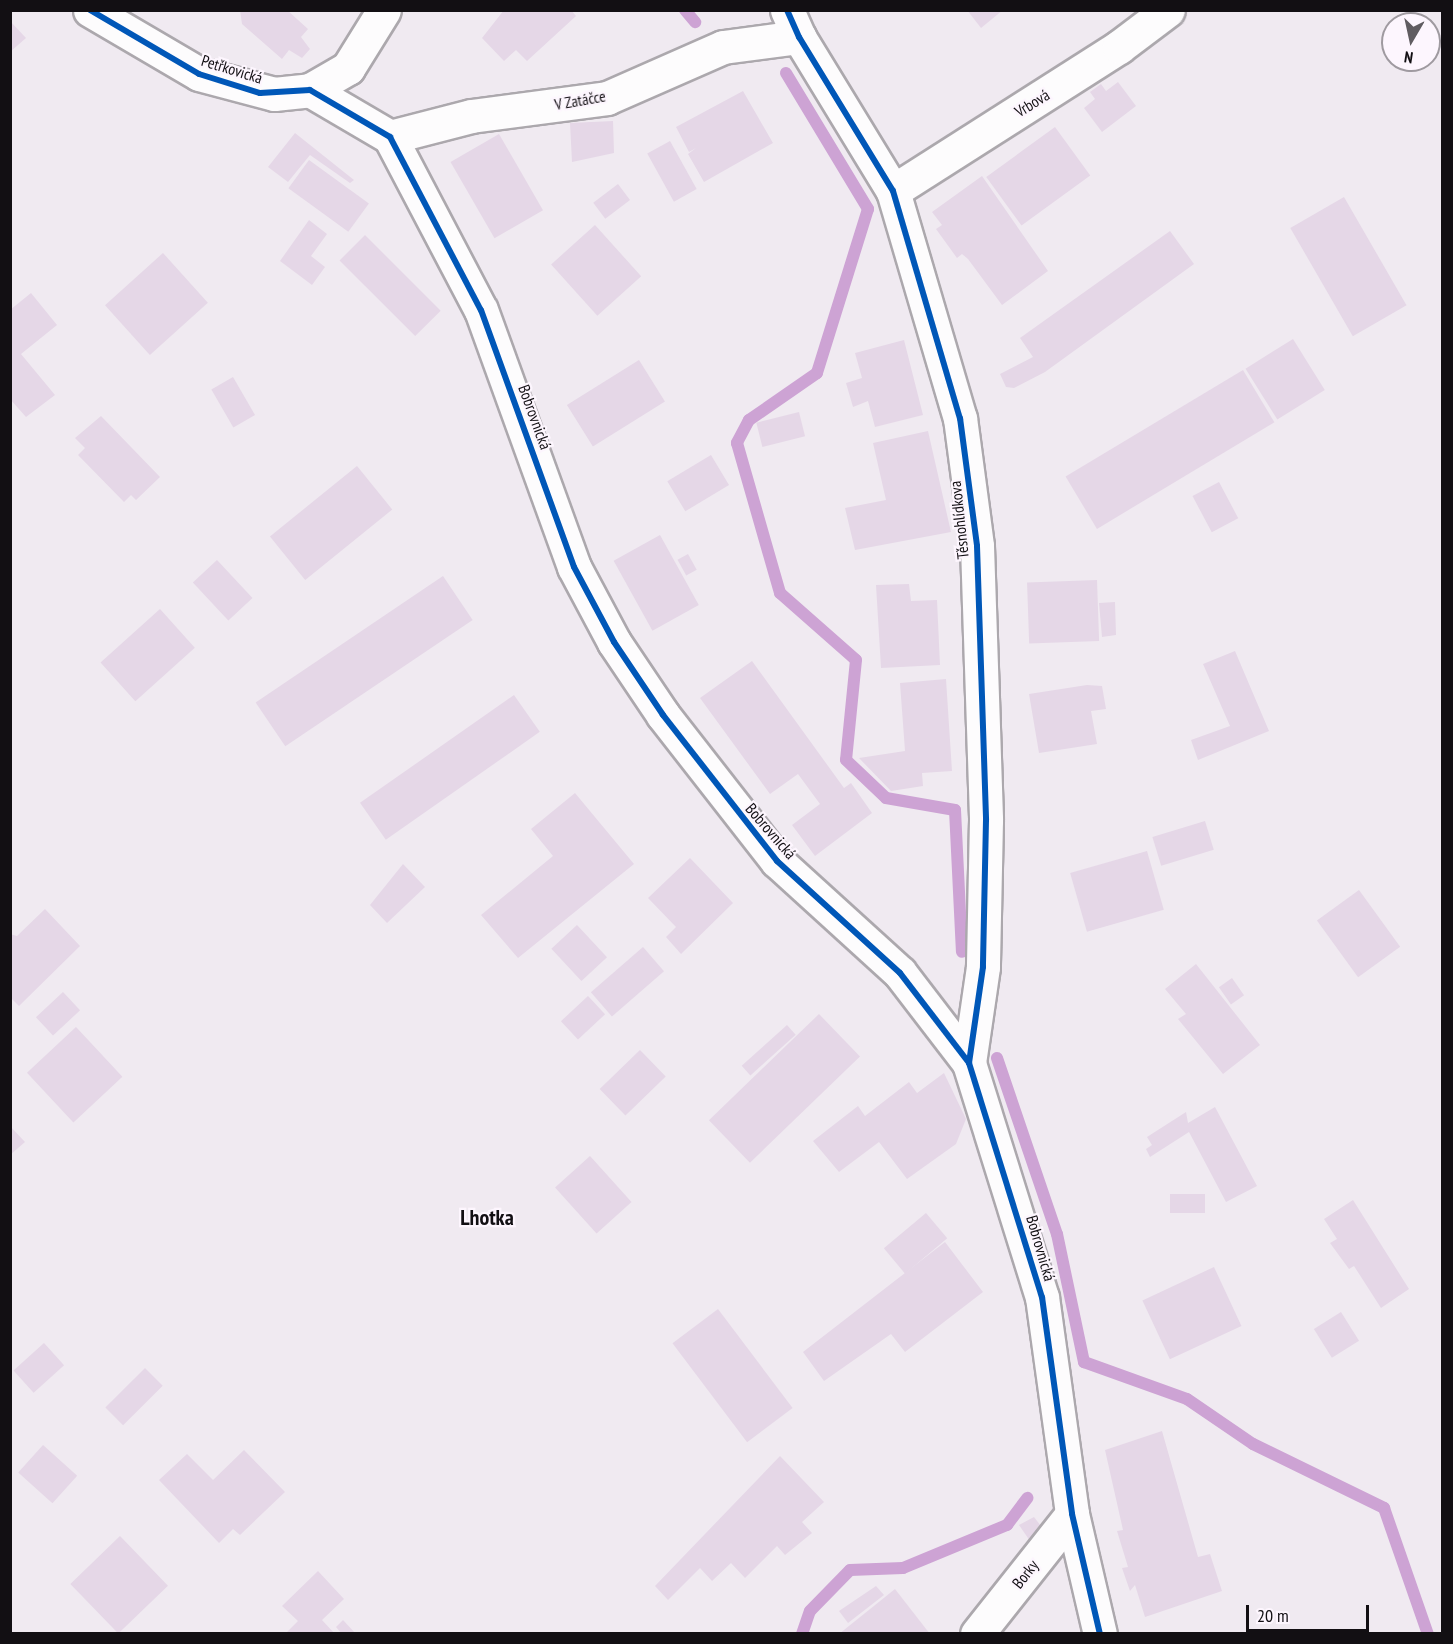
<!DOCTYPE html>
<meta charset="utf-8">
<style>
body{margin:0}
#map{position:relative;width:1453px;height:1644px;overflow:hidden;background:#f0eaf1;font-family:"PT Sans Narrow",sans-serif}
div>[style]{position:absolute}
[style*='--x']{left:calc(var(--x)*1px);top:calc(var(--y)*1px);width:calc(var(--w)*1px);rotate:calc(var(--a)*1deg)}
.stream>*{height:12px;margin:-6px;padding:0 6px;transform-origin:6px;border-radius:6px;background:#cda3d4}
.building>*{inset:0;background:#e5d7e7;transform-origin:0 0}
.roads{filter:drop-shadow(2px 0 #aca8ad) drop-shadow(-2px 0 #aca8ad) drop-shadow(0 2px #aca8ad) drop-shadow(0 -2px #aca8ad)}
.street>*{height:33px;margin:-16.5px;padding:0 16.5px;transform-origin:16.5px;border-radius:16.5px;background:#fdfcfd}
.secondary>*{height:33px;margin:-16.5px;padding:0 16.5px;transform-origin:16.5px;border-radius:16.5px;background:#fdfcfd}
.cycleway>*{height:6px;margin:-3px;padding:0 3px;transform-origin:3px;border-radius:3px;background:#0057b8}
span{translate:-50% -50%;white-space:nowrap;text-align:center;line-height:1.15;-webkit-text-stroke:4.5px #fdf6fe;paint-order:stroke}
.street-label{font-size:16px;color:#120f13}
.district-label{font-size:22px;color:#120f13;font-weight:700}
.frame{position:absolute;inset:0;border:12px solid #120f13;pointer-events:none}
.north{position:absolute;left:1381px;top:12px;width:60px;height:60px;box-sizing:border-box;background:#fdf6fe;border:2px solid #9f9aa0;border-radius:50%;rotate:189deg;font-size:16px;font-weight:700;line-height:24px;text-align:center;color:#120f13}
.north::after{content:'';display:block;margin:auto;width:21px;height:27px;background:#605c61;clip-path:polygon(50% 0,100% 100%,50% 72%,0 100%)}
.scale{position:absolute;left:1246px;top:1605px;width:123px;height:27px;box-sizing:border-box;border:3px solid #120f13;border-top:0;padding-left:8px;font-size:18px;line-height:21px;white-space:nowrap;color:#120f13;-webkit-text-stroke:4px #fdf6fe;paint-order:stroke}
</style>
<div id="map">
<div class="stream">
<div style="--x:685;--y:10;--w:16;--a:50"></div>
<div style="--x:786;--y:73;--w:159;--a:58.9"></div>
<div style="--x:868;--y:209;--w:172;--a:107.3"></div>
<div style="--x:817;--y:373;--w:83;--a:145.3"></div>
<div style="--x:749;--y:420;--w:26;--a:118"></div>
<div style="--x:737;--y:443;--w:156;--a:74"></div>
<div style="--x:780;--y:593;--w:101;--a:41.4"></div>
<div style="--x:856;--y:660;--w:100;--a:95.7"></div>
<div style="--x:846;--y:760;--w:55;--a:43.5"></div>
<div style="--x:886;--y:798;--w:70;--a:9.9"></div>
<div style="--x:955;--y:810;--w:142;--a:87.2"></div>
<div style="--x:997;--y:1058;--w:186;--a:71.2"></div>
<div style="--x:1057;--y:1234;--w:131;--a:78.1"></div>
<div style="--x:1084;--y:1362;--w:109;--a:19.8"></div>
<div style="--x:1187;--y:1399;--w:80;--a:34.3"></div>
<div style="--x:1253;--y:1444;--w:146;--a:26"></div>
<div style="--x:1384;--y:1508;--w:133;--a:70.8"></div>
<div style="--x:802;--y:1634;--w:24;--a:-71"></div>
<div style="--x:810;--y:1611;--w:57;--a:-45.7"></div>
<div style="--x:850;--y:1570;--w:53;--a:-2.2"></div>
<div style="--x:903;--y:1568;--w:113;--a:-22.5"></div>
<div style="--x:1007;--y:1525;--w:34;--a:-53"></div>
</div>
<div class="building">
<div style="clip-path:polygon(240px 10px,287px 10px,308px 29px,301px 37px,310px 49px,302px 58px,289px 50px,282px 59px,242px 24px)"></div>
<div style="clip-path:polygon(504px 10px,571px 10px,576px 16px,527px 61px,516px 50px,504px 61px,482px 38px)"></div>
<div style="clip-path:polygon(967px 10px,1003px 10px,981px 28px)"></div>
<div style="clip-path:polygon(10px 21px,26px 38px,10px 52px)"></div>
<div style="clip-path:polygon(1118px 82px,1136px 106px,1102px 132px,1084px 108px,1095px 99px,1090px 92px,1101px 84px,1106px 91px)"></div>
<div style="clip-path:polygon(743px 91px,773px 143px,704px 182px,688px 154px,696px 148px,689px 152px,676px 127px)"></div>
<div style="clip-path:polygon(613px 121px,614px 153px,572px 162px,570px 123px)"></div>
<div style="left:1055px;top:127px;width:60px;height:85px;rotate:54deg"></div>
<div style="clip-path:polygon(295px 133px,354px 180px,350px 183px,310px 155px,288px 182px,268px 167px)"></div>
<div style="left:499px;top:134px;width:88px;height:56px;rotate:60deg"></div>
<div style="left:670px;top:141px;width:55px;height:26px;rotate:61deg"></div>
<div style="left:309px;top:160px;width:74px;height:35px;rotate:36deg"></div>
<div style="clip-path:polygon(982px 176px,1048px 271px,1002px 305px,968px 259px,962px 254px,957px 258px,936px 229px,942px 225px,932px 212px)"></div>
<div style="left:618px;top:184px;width:20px;height:31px;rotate:53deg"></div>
<div style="left:1344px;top:197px;width:125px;height:62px;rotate:60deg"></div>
<div style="clip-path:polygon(309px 220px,327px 234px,311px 256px,325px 267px,312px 285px,280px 261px)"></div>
<div style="left:595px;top:225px;width:69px;height:59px;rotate:48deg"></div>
<div style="clip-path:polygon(1170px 231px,1194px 264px,1045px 372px,1014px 388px,1006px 387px,1000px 374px,1033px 357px,1020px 338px)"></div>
<div style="left:365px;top:235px;width:107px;height:36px;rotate:45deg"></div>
<div style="left:163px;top:253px;width:67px;height:78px;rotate:48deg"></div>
<div style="clip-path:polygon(31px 293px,57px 325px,21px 354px,55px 395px,26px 417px,10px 399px,10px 310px)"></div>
<div style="left:1293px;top:339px;width:60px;height:56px;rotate:58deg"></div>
<div style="clip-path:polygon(904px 340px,923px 415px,875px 427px,868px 401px,853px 407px,846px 383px,862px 378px,855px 353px)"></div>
<div style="left:639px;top:360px;width:49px;height:85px;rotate:58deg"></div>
<div style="left:1243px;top:370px;width:61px;height:207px;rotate:59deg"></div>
<div style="left:233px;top:377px;width:44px;height:25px;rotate:60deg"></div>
<div style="left:799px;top:412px;width:25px;height:44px;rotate:76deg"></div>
<div style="clip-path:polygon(101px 416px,160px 477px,136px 500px,131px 495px,124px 502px,78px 455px,85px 448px,75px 438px)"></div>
<div style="clip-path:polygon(928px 431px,951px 532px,855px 550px,845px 508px,886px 500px,873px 443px)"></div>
<div style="left:711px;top:455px;width:35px;height:51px;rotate:59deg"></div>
<div style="left:357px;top:466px;width:56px;height:112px;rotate:51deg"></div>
<div style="left:1219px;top:482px;width:41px;height:30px;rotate:62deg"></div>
<div style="left:660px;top:535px;width:80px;height:53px;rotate:61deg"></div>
<div style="left:688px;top:554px;width:18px;height:12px;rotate:61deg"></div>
<div style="left:217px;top:560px;width:52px;height:33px;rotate:47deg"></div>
<div style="left:443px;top:576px;width:53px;height:226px;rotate:56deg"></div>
<div style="left:1097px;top:580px;width:61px;height:70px;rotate:88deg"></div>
<div style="clip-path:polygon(909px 584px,911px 601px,937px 600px,940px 665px,881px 668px,876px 585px)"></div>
<div style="clip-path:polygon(1115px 602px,1116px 635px,1102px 637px,1099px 603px)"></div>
<div style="left:160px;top:609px;width:52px;height:80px;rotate:48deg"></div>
<div style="clip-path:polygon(1235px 651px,1269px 731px,1198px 760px,1191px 740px,1230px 726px,1203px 664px)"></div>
<div style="clip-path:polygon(752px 661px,844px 788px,851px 783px,872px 813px,815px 856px,792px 825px,820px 804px,798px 774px,770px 794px,700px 698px)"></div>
<div style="clip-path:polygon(946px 679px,952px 771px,922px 773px,923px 786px,891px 791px,859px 758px,905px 751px,900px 683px)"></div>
<div style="clip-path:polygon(1087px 685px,1102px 686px,1106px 709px,1091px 711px,1097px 744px,1039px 753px,1029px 694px)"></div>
<div style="left:514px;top:695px;width:45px;height:188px;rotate:55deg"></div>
<div style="clip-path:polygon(575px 793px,634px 864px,518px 958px,481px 915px,553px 856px,531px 829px)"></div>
<div style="left:1205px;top:821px;width:30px;height:55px;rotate:73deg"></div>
<div style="left:1147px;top:851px;width:61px;height:80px;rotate:74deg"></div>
<div style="clip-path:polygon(690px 858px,733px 903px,681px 954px,666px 937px,676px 927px,648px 898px)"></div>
<div style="clip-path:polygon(403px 864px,425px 887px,387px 923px,370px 905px)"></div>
<div style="left:1359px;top:890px;width:70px;height:52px;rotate:54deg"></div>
<div style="clip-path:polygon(45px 909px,80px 946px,19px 1006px,10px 997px,10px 934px,17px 936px)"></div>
<div style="left:577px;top:925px;width:44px;height:35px;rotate:47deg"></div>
<div style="left:643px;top:947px;width:32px;height:69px;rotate:49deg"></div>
<div style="clip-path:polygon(1196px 964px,1260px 1045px,1223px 1074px,1178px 1019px,1186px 1014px,1165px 989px)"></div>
<div style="left:1232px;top:978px;width:21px;height:16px;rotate:55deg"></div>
<div style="left:63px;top:992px;width:25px;height:37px;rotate:47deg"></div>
<div style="left:588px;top:996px;width:25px;height:37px;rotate:47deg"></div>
<div style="left:819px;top:1014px;width:59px;height:153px;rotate:46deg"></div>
<div style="left:787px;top:1025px;width:13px;height:61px;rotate:48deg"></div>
<div style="left:76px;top:1027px;width:68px;height:67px;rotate:47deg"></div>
<div style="left:640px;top:1050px;width:37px;height:56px;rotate:46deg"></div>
<div style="clip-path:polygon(944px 1073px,966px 1119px,956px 1144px,907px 1179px,879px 1142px,839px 1172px,813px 1141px,858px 1106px,865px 1116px,909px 1082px,917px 1093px)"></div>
<div style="clip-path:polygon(1215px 1107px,1257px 1186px,1226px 1202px,1189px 1132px,1150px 1157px,1146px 1149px,1152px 1145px,1147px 1137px,1186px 1112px,1188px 1123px)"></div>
<div style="clip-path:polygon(10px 1126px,25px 1142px,10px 1155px)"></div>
<div style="left:590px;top:1156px;width:62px;height:47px;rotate:48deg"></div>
<div style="left:1170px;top:1194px;width:35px;height:19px"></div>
<div style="clip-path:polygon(1353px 1200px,1409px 1289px,1381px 1308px,1354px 1266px,1349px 1269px,1330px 1243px,1337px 1239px,1324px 1219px)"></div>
<div style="left:926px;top:1213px;width:33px;height:55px;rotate:50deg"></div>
<div style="clip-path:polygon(945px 1242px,983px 1292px,905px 1352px,891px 1334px,824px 1381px,803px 1352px)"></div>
<div style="left:1214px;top:1267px;width:65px;height:79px;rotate:65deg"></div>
<div style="left:718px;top:1309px;width:124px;height:57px;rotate:53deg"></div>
<div style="left:1341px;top:1312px;width:34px;height:32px;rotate:58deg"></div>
<div style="left:44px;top:1343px;width:30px;height:41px;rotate:48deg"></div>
<div style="left:145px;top:1368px;width:25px;height:56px;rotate:45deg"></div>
<div style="clip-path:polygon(1162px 1431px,1198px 1557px,1210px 1554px,1222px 1591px,1145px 1617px,1135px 1585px,1130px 1591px,1122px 1568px,1128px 1567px,1117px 1531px,1123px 1530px,1105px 1450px)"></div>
<div style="left:43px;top:1445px;width:46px;height:37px;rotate:42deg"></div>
<div style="clip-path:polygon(244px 1450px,285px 1492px,240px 1535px,233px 1529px,219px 1543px,159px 1480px,187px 1454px,213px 1480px)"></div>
<div style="clip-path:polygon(780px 1456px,824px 1502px,802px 1522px,812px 1533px,785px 1555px,777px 1546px,745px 1578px,731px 1563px,712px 1581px,700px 1568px,668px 1600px,655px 1586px)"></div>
<div style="clip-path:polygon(1034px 1517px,1044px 1530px,1030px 1541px,1019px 1525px)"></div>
<div style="left:120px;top:1536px;width:69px;height:69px;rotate:46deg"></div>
<div style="clip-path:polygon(318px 1571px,344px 1599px,322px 1620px,335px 1634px,285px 1634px,298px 1621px,282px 1606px)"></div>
<div style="clip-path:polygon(876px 1586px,884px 1595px,848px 1623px,839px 1611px)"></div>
<div style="clip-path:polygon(895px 1589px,930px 1634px,839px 1634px)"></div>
<div style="clip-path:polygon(343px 1620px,356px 1634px,342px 1634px,336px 1627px)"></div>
</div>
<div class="roads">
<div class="street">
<div style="--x:787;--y:10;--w:30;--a:66"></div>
<div style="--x:799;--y:37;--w:180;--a:58.6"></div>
<div style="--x:893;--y:191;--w:237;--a:73.6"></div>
<div style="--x:960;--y:418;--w:129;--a:82.4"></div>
<div style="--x:977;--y:546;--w:274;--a:88.1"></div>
<div style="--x:986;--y:820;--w:147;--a:91.2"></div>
<div style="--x:983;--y:967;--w:97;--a:98.3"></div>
<div style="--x:310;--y:90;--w:93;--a:30.4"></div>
<div style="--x:390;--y:137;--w:195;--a:62.3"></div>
<div style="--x:481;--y:310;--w:273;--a:70.1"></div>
<div style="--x:574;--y:567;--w:85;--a:61.9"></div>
<div style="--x:614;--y:642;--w:88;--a:56.1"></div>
<div style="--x:663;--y:715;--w:185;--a:52"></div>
<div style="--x:777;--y:861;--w:166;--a:42.3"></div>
<div style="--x:900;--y:973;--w:113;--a:52.5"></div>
<div style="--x:969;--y:1063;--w:245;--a:72.7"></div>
<div style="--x:1042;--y:1297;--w:219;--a:82.1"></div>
<div style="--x:1072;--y:1514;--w:123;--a:76.9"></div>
<div style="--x:390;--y:137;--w:84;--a:-14.5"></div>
<div style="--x:471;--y:116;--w:137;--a:-7.5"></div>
<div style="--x:607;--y:98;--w:127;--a:-23.7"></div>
<div style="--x:723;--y:47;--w:77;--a:-7.5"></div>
<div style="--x:893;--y:191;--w:268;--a:-32.5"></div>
<div style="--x:1119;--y:47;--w:61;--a:-37.1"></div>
<div style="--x:977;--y:1634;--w:153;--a:-51.6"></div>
</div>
<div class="secondary">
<div style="--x:90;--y:10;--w:126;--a:30.4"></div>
<div style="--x:199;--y:74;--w:78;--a:14.9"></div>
<div style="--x:274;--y:94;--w:36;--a:-6"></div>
<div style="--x:310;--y:90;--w:44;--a:-30.1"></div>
<div style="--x:348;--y:68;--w:68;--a:-58.2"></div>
</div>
</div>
<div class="cycleway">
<div style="--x:90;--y:10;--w:126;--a:30.4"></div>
<div style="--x:199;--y:74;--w:64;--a:17.3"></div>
<div style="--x:260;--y:93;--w:50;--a:-3.4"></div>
<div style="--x:310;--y:90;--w:93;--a:30.4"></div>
<div style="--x:390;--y:137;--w:195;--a:62.3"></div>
<div style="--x:481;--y:310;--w:273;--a:70.1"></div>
<div style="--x:574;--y:567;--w:85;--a:61.9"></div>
<div style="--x:614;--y:642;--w:88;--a:56.1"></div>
<div style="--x:663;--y:715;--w:185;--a:52"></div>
<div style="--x:777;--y:861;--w:166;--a:42.3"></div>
<div style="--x:900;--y:973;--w:113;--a:52.5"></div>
<div style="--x:969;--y:1063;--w:245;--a:72.7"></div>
<div style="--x:1042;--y:1297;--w:219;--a:82.1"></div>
<div style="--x:1072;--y:1514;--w:123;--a:76.9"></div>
<div style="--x:787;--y:10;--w:30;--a:66"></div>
<div style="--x:799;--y:37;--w:180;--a:58.6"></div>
<div style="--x:893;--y:191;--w:237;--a:73.6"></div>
<div style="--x:960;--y:418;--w:129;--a:82.4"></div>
<div style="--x:977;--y:546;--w:274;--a:88.1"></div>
<div style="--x:986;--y:820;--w:147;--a:91.2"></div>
<div style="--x:983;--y:967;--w:97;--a:98.3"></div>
</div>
<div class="street-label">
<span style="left:232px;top:69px;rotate:17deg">Petřkovická</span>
<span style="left:580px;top:100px;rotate:-10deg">V Zatáčce</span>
<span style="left:1032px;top:103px;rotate:-32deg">Vrbová</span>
<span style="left:535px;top:417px;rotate:70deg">Bobrovnická</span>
<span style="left:959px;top:520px;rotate:-96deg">Těsnohlídkova</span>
<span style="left:771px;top:831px;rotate:49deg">Bobrovnická</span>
<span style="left:1041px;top:1248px;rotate:74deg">Bobrovnická</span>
<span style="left:1025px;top:1574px;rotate:-52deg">Borky</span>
</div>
<div class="district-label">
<span style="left:487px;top:1218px">Lhotka</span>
</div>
<div class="frame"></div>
<div class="north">N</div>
<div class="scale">20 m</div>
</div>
